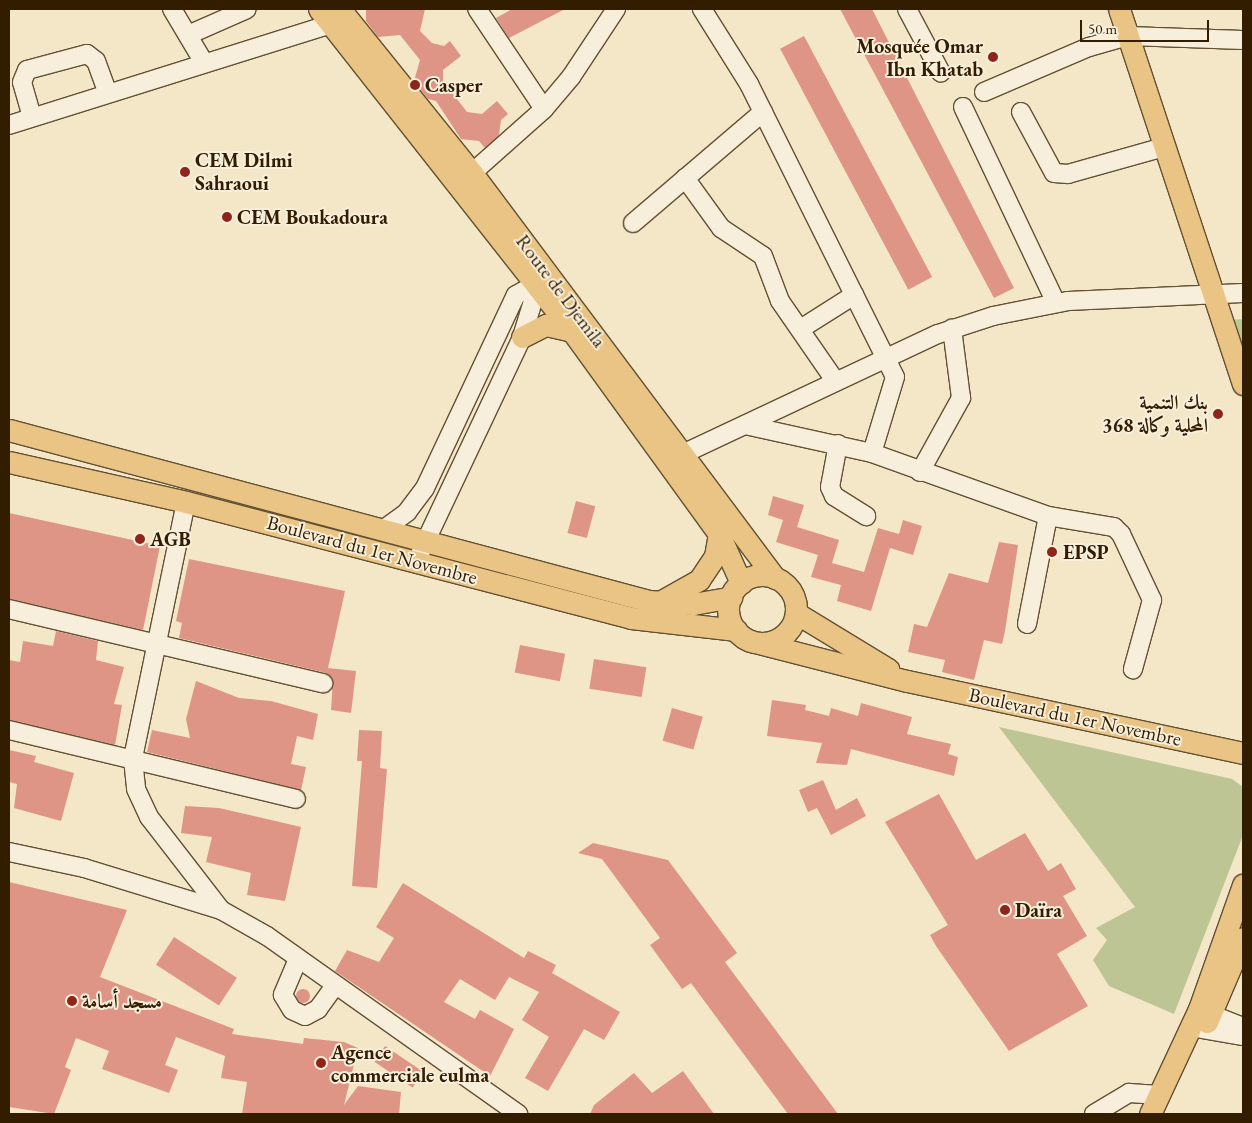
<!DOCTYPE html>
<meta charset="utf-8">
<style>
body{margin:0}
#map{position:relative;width:1252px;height:1123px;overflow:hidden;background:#f3e7c7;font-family:"EB Garamond",Amiri,serif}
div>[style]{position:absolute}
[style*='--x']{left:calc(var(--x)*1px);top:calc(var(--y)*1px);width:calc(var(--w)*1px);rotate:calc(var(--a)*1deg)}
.green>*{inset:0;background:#bdc594}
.building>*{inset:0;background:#df9586;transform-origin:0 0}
.round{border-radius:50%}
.roads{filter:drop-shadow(1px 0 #635032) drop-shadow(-1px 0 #635032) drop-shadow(0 1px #635032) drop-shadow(0 -1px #635032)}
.minor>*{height:18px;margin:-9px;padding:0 9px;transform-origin:9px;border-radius:9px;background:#f7efdb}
.major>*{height:21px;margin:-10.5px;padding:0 10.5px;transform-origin:10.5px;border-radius:10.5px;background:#eac484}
.major>.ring{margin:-10.5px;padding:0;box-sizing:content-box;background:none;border:21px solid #eac484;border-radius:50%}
.dots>*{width:14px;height:14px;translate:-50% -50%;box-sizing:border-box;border:2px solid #f7efdb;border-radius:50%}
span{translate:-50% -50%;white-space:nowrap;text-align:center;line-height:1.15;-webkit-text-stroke:4px #f7efdb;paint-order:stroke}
.poi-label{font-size:20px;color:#331d01;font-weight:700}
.right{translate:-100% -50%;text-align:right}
.left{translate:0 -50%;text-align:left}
.street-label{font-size:20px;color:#331d01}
.frame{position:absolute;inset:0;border:10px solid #331d01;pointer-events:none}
.scale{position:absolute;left:1080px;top:20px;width:129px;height:22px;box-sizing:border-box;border:2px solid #331d01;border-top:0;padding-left:6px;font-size:15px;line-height:18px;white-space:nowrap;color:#331d01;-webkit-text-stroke:4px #f7efdb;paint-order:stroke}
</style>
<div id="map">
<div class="green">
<div style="clip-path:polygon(1243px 319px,1243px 357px,1230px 320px)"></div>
<div style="clip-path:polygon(999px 727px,1232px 779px,1243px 787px,1243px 835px,1174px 1014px,1109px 986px,1093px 960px,1107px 940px,1096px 928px,1135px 907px)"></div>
</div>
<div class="building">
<div style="clip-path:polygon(366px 9px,425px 9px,420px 31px,432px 43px,444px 46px,450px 41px,461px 56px,443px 70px,443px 81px,467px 112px,482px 114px,497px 101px,508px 114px,501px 120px,499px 135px,485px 148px,479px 141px,461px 139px,436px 101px,428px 99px,414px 81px,420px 60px,400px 35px,378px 37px,366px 21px)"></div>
<div style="clip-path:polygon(512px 9px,565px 9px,509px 38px,496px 18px)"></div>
<div style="clip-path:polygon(840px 9px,872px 9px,1014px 288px,994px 298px)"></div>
<div style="left:804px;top:36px;width:273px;height:27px;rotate:62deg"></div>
<div style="clip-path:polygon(773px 496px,804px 505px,797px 527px,839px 540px,832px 563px,864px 572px,878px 528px,899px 534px,903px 520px,922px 526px,913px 555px,890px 548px,871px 611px,837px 601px,841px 585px,811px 577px,818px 555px,776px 542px,783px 520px,768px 515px)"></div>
<div style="left:576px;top:501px;width:20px;height:33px;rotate:15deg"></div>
<div style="clip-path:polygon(9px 513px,160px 546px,143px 630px,9px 599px)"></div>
<div style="clip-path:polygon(999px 542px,1018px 545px,1005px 631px,1002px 644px,984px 640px,974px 680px,942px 672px,945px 660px,908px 652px,914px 624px,927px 627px,949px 573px,988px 583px)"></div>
<div style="clip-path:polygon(189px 559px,345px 591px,328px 668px,356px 671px,351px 713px,331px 710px,333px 680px,326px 673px,179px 638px,182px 623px,176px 621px)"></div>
<div style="clip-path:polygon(56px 631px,98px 641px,96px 660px,124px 667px,114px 704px,122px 705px,115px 745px,9px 720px,9px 660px,20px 662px,23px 641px,53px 646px)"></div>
<div style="left:520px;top:645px;width:46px;height:28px;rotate:11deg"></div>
<div style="left:594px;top:659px;width:53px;height:30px;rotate:9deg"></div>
<div style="clip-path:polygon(196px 681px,239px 698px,271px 701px,318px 714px,313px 740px,297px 736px,291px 764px,306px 767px,301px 790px,147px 752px,152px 730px,190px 738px,186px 719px)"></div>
<div style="clip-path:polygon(772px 700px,806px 705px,805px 710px,829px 716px,831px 708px,858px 716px,861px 703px,912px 717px,907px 734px,951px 744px,948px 754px,958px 757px,954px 776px,851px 749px,847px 765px,816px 763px,822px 743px,767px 736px)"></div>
<div style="left:672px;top:708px;width:32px;height:34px;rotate:16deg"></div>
<div style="clip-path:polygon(359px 730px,382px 731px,380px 768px,387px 769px,377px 888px,352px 886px,362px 761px,357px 761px)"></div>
<div style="clip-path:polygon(9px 750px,36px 756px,34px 762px,74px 773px,61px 821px,14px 808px,17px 784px,9px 782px)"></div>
<div style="clip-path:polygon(823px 780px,836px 810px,857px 798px,866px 816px,831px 835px,817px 808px,808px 812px,799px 790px)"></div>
<div style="clip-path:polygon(939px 794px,976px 860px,1025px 833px,1048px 871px,1061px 863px,1076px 889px,1063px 896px,1087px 936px,1057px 954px,1088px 1006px,1009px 1051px,936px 946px,930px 935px,948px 925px,885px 822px)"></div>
<div style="clip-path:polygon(185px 806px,219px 808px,301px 827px,285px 901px,247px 895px,251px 873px,206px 862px,212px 837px,181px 833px)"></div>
<div style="clip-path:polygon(593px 843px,668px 860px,737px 953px,725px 962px,838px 1114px,788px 1114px,691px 983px,682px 989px,650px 945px,660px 938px,602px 859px,578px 853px)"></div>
<div style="clip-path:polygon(9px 882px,127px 910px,100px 977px,234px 1029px,232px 1034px,303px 1044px,304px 1038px,344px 1042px,358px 1048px,344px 1105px,358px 1086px,401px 1092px,399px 1114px,242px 1114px,247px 1082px,221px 1078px,225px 1056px,176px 1037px,165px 1065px,178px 1070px,169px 1093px,102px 1069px,109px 1051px,76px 1038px,65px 1067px,71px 1070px,54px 1114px,9px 1107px)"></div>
<div style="clip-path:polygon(403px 883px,524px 958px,528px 951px,556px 965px,552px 973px,620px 1012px,604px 1040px,584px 1029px,548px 1091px,525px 1078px,549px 1037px,522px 1020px,539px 992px,509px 977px,495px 1000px,460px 979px,444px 1002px,475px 1019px,480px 1010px,514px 1029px,490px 1076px,335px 971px,347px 950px,379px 962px,394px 938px,376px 927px)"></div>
<div style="left:174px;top:937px;width:75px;height:33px;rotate:33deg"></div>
<div class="round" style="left:296px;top:989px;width:14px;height:14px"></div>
<div style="left:385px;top:1046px;width:46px;height:19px;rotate:34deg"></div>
<div style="clip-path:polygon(683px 1071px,714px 1114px,590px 1114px,594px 1105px,634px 1073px,652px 1093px)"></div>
</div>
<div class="roads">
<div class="minor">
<div style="--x:172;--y:9;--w:61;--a:59.2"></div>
<div style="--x:702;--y:9;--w:89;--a:57.9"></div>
<div style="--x:749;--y:84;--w:327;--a:63.5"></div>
<div style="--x:895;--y:377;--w:79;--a:106.8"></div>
<div style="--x:872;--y:453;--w:130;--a:-167.6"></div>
<div style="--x:907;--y:9;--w:72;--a:62"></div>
<div style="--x:188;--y:35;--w:64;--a:-23.8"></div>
<div style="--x:984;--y:92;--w:114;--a:-23.2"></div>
<div style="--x:1089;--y:47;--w:41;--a:-15.8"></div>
<div style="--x:1128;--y:36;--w:115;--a:2"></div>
<div style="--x:963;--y:107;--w:217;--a:64.6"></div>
<div style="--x:544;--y:109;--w:42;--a:-49.8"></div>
<div style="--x:571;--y:77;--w:82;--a:-56.5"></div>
<div style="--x:1021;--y:112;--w:69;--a:61.6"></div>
<div style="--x:1054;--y:173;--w:14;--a:4"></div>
<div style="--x:1068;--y:174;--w:100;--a:-15.7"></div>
<div style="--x:32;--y:117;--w:36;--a:-106"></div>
<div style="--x:22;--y:82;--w:13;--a:-67"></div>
<div style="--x:27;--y:70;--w:62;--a:-14.9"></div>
<div style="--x:87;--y:54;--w:11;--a:38"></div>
<div style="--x:96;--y:61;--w:33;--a:70"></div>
<div style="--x:9;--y:125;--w:338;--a:-17.4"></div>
<div style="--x:332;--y:24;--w:11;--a:-34"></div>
<div style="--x:472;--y:173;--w:96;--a:-41.6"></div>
<div style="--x:544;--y:109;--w:120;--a:-123.8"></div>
<div style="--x:685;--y:178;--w:62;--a:54.2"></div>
<div style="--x:721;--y:228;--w:50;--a:33.7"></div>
<div style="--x:763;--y:256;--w:48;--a:69.3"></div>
<div style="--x:780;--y:301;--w:98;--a:55.3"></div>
<div style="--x:633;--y:223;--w:171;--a:-40.5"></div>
<div style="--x:802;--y:328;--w:62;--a:-32.4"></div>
<div style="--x:838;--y:444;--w:44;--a:100.5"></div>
<div style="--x:830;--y:487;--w:10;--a:66"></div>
<div style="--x:834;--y:496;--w:38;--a:32"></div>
<div style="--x:872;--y:453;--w:187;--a:19.7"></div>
<div style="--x:1048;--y:516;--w:110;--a:101"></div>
<div style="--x:670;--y:460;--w:296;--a:-25.2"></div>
<div style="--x:938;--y:334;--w:58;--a:-18.1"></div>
<div style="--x:993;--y:316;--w:76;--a:-11.3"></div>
<div style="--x:1068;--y:301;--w:175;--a:-2.6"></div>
<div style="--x:920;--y:472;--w:85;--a:-61"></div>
<div style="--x:961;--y:398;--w:70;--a:-97.4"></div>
<div style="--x:186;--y:502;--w:262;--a:101.7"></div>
<div style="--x:133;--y:759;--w:30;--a:84"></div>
<div style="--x:136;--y:789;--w:31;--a:65"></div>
<div style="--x:149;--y:817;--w:118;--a:52.3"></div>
<div style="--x:221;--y:910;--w:53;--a:29.5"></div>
<div style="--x:267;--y:936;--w:308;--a:35.3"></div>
<div style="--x:1048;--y:516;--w:67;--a:9.5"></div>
<div style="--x:1114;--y:527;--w:10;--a:45"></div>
<div style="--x:1121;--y:534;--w:73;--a:64.8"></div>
<div style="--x:1152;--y:600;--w:72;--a:105.4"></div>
<div style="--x:384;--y:529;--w:29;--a:-36"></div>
<div style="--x:407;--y:512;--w:30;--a:-53"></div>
<div style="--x:425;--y:488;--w:213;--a:-64.8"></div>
<div style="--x:516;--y:295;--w:31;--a:-29"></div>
<div style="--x:421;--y:551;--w:237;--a:-64.7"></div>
<div style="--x:522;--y:337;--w:37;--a:-73"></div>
<div style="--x:533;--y:302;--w:26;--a:-90"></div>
<div style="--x:9;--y:609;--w:323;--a:13.3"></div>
<div style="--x:9;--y:730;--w:295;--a:13.5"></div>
<div style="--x:9;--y:852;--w:77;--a:12"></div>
<div style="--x:84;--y:868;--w:143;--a:17"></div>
<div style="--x:298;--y:959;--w:39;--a:113"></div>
<div style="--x:283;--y:995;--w:17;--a:59"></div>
<div style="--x:292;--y:1010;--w:14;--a:25"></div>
<div style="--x:305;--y:1016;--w:15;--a:-28"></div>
<div style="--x:318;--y:1009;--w:29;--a:-54"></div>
<div style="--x:1200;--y:1010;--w:46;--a:21.6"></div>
<div style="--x:1190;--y:1027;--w:54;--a:9.6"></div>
<div style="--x:1094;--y:1114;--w:41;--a:-31"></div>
<div style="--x:1129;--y:1093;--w:30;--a:4"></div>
</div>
<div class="major">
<div style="--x:319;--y:9;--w:410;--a:51.8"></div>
<div style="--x:572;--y:331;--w:251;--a:54.1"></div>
<div style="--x:719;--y:534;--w:54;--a:65.8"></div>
<div style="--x:340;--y:9;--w:211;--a:51.2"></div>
<div style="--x:472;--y:173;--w:506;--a:53.2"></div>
<div style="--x:1119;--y:9;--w:395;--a:71.7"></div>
<div style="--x:522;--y:337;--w:27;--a:-27"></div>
<div style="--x:546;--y:325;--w:27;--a:13"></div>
<div style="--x:9;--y:430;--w:662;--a:14.96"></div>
<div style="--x:649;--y:601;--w:44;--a:3.9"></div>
<div style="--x:693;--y:604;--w:39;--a:-10"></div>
<div style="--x:9;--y:462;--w:181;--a:12.7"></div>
<div style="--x:186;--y:502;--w:460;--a:14.6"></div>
<div style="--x:631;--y:618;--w:106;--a:6.5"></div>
<div class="ring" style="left:728px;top:575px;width:47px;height:47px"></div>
<div style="--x:660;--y:602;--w:45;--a:-29.4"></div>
<div style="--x:699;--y:580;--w:29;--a:-56"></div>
<div style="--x:715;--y:556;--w:22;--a:-80"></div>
<div style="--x:796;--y:613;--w:108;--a:31.3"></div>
<div style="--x:759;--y:643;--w:153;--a:14.4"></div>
<div style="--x:907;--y:681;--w:344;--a:12.1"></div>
<div style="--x:1207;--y:1022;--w:91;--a:-66.8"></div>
<div style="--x:1150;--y:1114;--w:116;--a:-65"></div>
<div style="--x:1199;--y:1009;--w:132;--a:-70.5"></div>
</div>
</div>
<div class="dots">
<div style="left:993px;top:57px;background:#8f2418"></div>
<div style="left:415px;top:85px;background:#8f2418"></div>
<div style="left:185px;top:172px;background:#8f2418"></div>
<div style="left:227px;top:217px;background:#8f2418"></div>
<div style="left:1218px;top:414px;background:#8f2418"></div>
<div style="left:140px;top:539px;background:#8f2418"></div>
<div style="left:1052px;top:552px;background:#8f2418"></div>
<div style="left:1005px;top:910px;background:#8f2418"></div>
<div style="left:72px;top:1001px;background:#8f2418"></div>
<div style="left:321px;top:1063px;background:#8f2418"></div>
</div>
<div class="poi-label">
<span class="right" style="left:983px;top:58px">Mosquée Omar<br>Ibn Khatab</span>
<span class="left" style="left:425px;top:85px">Casper</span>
<span class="left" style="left:195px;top:172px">CEM Dilmi<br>Sahraoui</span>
<span class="left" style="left:237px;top:217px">CEM Boukadoura</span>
<span class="right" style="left:1208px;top:414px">بنك التنمية<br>المحلية وكالة 368</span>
<span class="left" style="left:150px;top:539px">AGB</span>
<span class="left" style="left:1063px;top:552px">EPSP</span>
<span class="left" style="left:1015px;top:910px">Daïra</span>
<span class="left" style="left:82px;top:1001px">مسجد أسامة</span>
<span class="left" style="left:331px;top:1064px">Agence<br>commerciale eulma</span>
</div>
<div class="street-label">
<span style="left:561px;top:291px;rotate:53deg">Route de Djemila</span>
<span style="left:372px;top:550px;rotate:15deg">Boulevard du 1er Novembre</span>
<span style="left:1075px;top:717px;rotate:12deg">Boulevard du 1er Novembre</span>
</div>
<div class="frame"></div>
<div class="scale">50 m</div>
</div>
